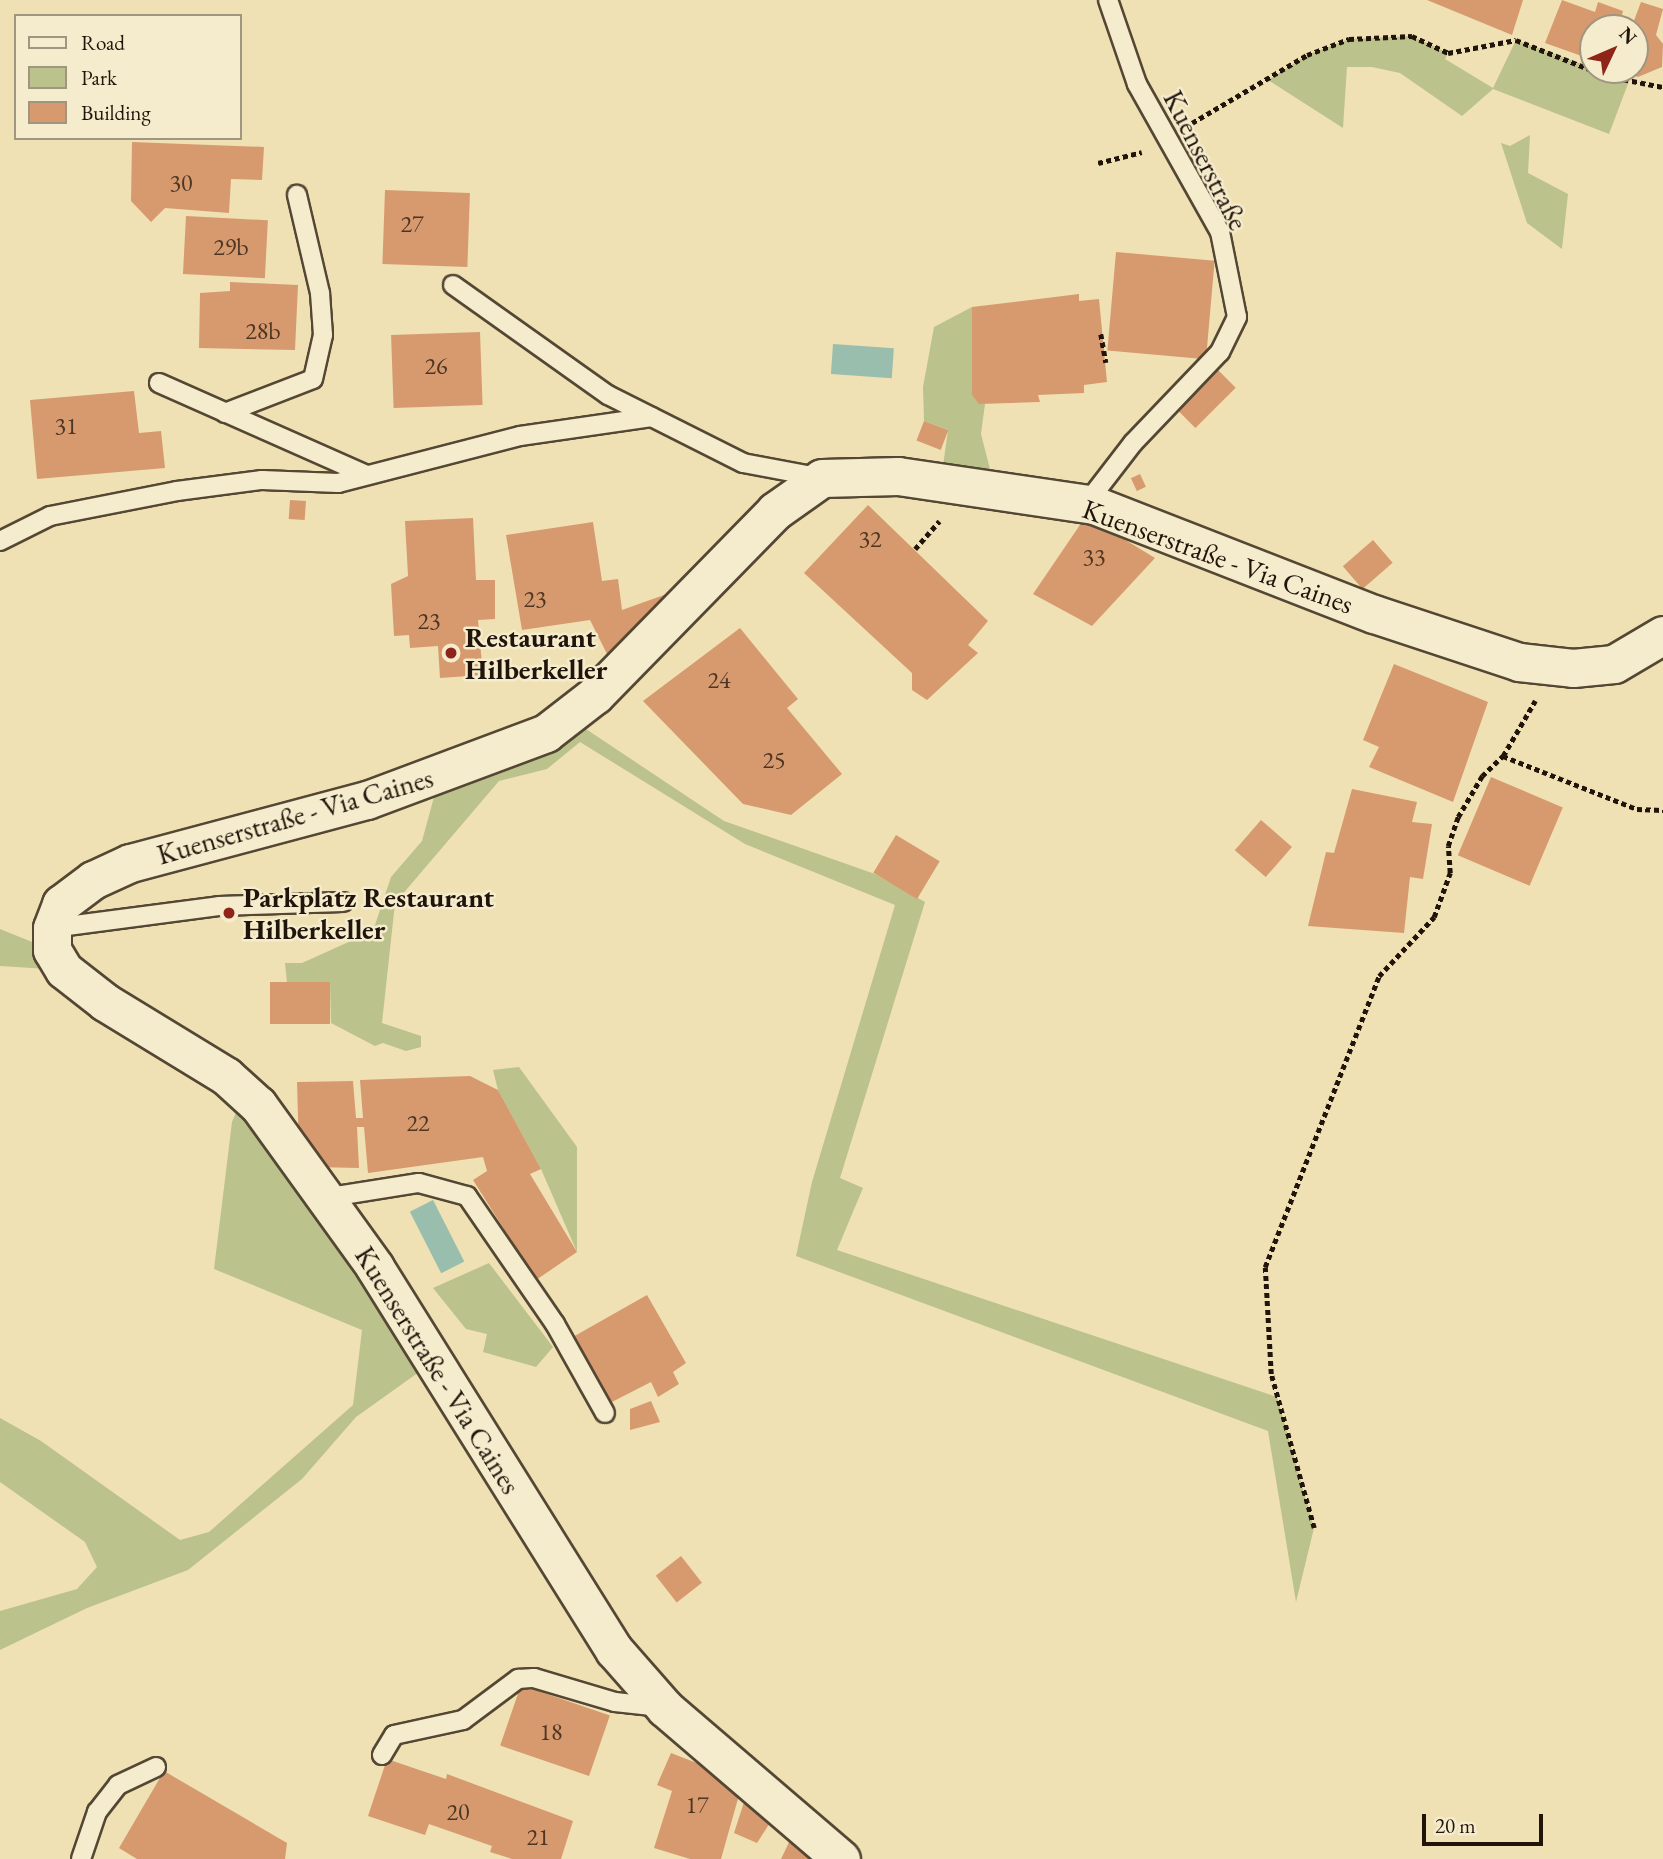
<!DOCTYPE html>
<meta charset="utf-8">
<style>
body{margin:0}
#map{position:relative;width:1663px;height:1859px;overflow:hidden;background:#efe1b3;font-family:"EB Garamond",serif}
div>[style]{position:absolute}
[style*='--x']{left:calc(var(--x)*1px);top:calc(var(--y)*1px);width:calc(var(--w)*1px);rotate:calc(var(--a)*1deg)}
.green>*{inset:0;background:#bbc28b}
.water>*{inset:0;background:#9abead;transform-origin:0 0}
.building>*{inset:0;background:#d79a6f;transform-origin:0 0}
.path>*{height:4.5px;margin-top:-2.25px;transform-origin:0;background:repeating-linear-gradient(90deg,#21140a 0 5px,transparent 0 8.5px)}
.roads{filter:drop-shadow(2px 0 #544734) drop-shadow(-2px 0 #544734) drop-shadow(0 2px #544734) drop-shadow(0 -2px #544734)}
.service>*{height:18px;margin:-9px;padding:0 9px;transform-origin:9px;border-radius:9px;background:#f5ecce}
.minor>*{height:37px;margin:-18.5px;padding:0 18.5px;transform-origin:18.5px;border-radius:18.5px;background:#f5ecce}
.dots>*{width:19px;height:19px;translate:-50% -50%;box-sizing:border-box;border:4px solid #f5ecce;border-radius:50%}
span{translate:-50% -50%;white-space:nowrap;text-align:center;line-height:1.15;-webkit-text-stroke:5px #f5ecce;paint-order:stroke}
.number-label{font-size:24px;color:#4e3623}
.number-label span{-webkit-text-stroke-width:0}
.street-label{font-size:28px;color:#21140a}
.poi-label{font-size:28px;color:#21140a;font-weight:700}
.left{translate:0 -50%;text-align:left}
.legend{position:absolute;left:14px;top:14px;width:228px;height:126px;box-sizing:border-box;background:#f5ecce;border:2px solid #a09680;margin:0;padding:9px 12px;list-style:none;font-size:21px;color:#21140a}
.legend li{display:flex;align-items:center;gap:14px;height:35px}
.legend b{width:35px;border:2px solid #a09680}
.north{position:absolute;left:1579px;top:14px;width:70px;height:70px;box-sizing:border-box;background:#f5ecce;border:2px solid #a09680;border-radius:50%;rotate:46deg;font-size:19px;font-weight:700;line-height:28px;text-align:center;color:#21140a}
.north::after{content:'';display:block;margin:auto;width:24px;height:32px;background:#8f2418;clip-path:polygon(50% 0,100% 100%,50% 72%,0 100%)}
.scale{position:absolute;left:1422px;top:1814px;width:121px;height:32px;box-sizing:border-box;border:4px solid #21140a;border-top:0;padding-left:9px;font-size:21px;line-height:24px;white-space:nowrap;color:#21140a;-webkit-text-stroke:5px #f5ecce;paint-order:stroke}
</style>
<div id="map">
<div class="green">
<div style="clip-path:polygon(1412px 36px,1448px 53px,1445px 59px,1493px 88px,1516px 40px,1629px 81px,1609px 134px,1493px 89px,1462px 116px,1400px 73px,1372px 67px,1347px 67px,1343px 128px,1268px 80px,1307px 55px,1349px 39px)"></div>
<div style="clip-path:polygon(1530px 135px,1528px 173px,1568px 194px,1562px 249px,1527px 223px,1501px 143px,1510px 146px)"></div>
<div style="clip-path:polygon(972px 307px,979px 404px,985px 404px,981px 434px,991px 473px,943px 466px,948px 430px,924px 421px,923px 387px,934px 327px)"></div>
<div style="clip-path:polygon(583px 727px,724px 821px,875px 874px,925px 902px,840px 1178px,863px 1188px,837px 1250px,1277px 1397px,1314px 1528px,1296px 1602px,1268px 1431px,796px 1256px,812px 1182px,895px 905px,745px 844px,580px 742px,547px 769px,499px 781px,395px 903px,382px 1023px,421px 1036px,421px 1047px,406px 1051px,383px 1043px,375px 1046px,331px 1023px,330px 982px,287px 983px,285px 963px,302px 963px,373px 931px,391px 877px,422px 841px,440px 775px)"></div>
<div style="clip-path:polygon(0 929px,52px 950px,64px 970px,0 966px)"></div>
<div style="clip-path:polygon(519px 1067px,577px 1147px,577px 1252px,541px 1169px,498px 1090px,493px 1070px)"></div>
<div style="clip-path:polygon(244px 1093px,412px 1331px,419px 1372px,356px 1417px,302px 1479px,188px 1570px,87px 1608px,0 1650px,0 1611px,77px 1589px,97px 1567px,85px 1542px,0 1482px,0 1418px,41px 1441px,180px 1540px,209px 1532px,353px 1405px,362px 1330px,214px 1269px,232px 1122px)"></div>
<div style="clip-path:polygon(489px 1263px,553px 1347px,536px 1367px,483px 1352px,487px 1334px,466px 1329px,433px 1288px)"></div>
</div>
<div class="water">
<div style="left:833px;top:344px;width:61px;height:30px;rotate:4deg"></div>
<div style="left:433px;top:1200px;width:69px;height:26px;rotate:63deg"></div>
</div>
<div class="building">
<div style="clip-path:polygon(1427px 0,1523px 0,1512px 35px)"></div>
<div style="clip-path:polygon(1562px 0,1595px 12px,1598px 2px,1623px 11px,1620px 22px,1632px 26px,1641px 2px,1663px 9px,1656px 35px,1663px 44px,1662px 67px,1638px 77px,1620px 70px,1635px 70px,1635px 28px,1593px 28px,1593px 60px,1545px 43px)"></div>
<div style="clip-path:polygon(132px 142px,264px 147px,262px 180px,231px 179px,229px 213px,165px 208px,151px 222px,131px 201px)"></div>
<div style="left:385px;top:190px;width:85px;height:74px;rotate:2deg"></div>
<div style="left:186px;top:216px;width:82px;height:58px;rotate:3deg"></div>
<div style="left:1116px;top:252px;width:99px;height:99px;rotate:5deg"></div>
<div style="clip-path:polygon(230px 282px,298px 285px,295px 350px,199px 348px,200px 293px,230px 291px)"></div>
<div style="clip-path:polygon(1079px 294px,1079px 301px,1099px 299px,1107px 382px,1084px 385px,1084px 393px,1038px 395px,1040px 402px,979px 404px,972px 395px,972px 307px)"></div>
<div style="left:480px;top:332px;width:73px;height:89px;rotate:88deg"></div>
<div style="left:1218px;top:370px;width:25px;height:57px;rotate:45deg"></div>
<div style="clip-path:polygon(134px 391px,139px 433px,161px 431px,165px 468px,37px 479px,30px 400px)"></div>
<div style="left:924px;top:421px;width:26px;height:21px;rotate:21deg"></div>
<div style="left:1140px;top:474px;width:14px;height:10px;rotate:65deg"></div>
<div style="left:290px;top:500px;width:16px;height:19px;rotate:4deg"></div>
<div style="clip-path:polygon(868px 505px,988px 621px,968px 645px,978px 653px,927px 700px,912px 690px,912px 673px,804px 573px)"></div>
<div style="clip-path:polygon(1086px 516px,1155px 558px,1092px 626px,1033px 594px)"></div>
<div style="clip-path:polygon(473px 518px,476px 580px,495px 580px,495px 619px,478px 620px,483px 675px,440px 678px,438px 646px,410px 648px,409px 635px,394px 636px,391px 584px,408px 576px,405px 521px)"></div>
<div style="clip-path:polygon(593px 522px,602px 581px,618px 579px,622px 610px,664px 595px,665px 605px,610px 660px,590px 620px,522px 630px,506px 535px)"></div>
<div style="left:1373px;top:540px;width:30px;height:40px;rotate:49deg"></div>
<div style="clip-path:polygon(740px 628px,798px 699px,787px 708px,842px 774px,791px 815px,743px 804px,643px 701px)"></div>
<div style="clip-path:polygon(1394px 664px,1488px 702px,1453px 802px,1369px 767px,1379px 747px,1363px 740px)"></div>
<div style="left:1491px;top:777px;width:78px;height:85px;rotate:23deg"></div>
<div style="clip-path:polygon(1352px 789px,1417px 802px,1412px 822px,1432px 824px,1423px 879px,1410px 877px,1404px 933px,1308px 926px,1326px 852px,1334px 853px)"></div>
<div style="left:1261px;top:820px;width:41px;height:40px;rotate:41deg"></div>
<div style="left:896px;top:835px;width:51px;height:44px;rotate:31deg"></div>
<div style="left:270px;top:982px;width:60px;height:42px"></div>
<div style="clip-path:polygon(470px 1076px,498px 1090px,541px 1169px,530px 1174px,577px 1252px,536px 1280px,473px 1180px,487px 1171px,483px 1157px,368px 1173px,364px 1127px,357px 1127px,359px 1168px,313px 1167px,299px 1151px,297px 1082px,353px 1081px,356px 1118px,363px 1118px,360px 1080px)"></div>
<div style="clip-path:polygon(647px 1295px,686px 1363px,673px 1372px,679px 1384px,658px 1397px,651px 1382px,608px 1404px,571px 1338px)"></div>
<div style="clip-path:polygon(651px 1401px,660px 1422px,630px 1430px,630px 1409px)"></div>
<div style="left:681px;top:1556px;width:34px;height:32px;rotate:52deg"></div>
<div style="left:521px;top:1685px;width:94px;height:64px;rotate:19deg"></div>
<div style="clip-path:polygon(671px 1753px,743px 1781px,721px 1859px,690px 1859px,654px 1848px,672px 1791px,657px 1785px)"></div>
<div style="clip-path:polygon(387px 1759px,446px 1779px,447px 1774px,573px 1821px,561px 1859px,512px 1859px,490px 1852px,492px 1846px,429px 1824px,425px 1835px,368px 1816px)"></div>
<div style="clip-path:polygon(164px 1771px,287px 1843px,285px 1859px,137px 1859px,119px 1848px)"></div>
<div style="clip-path:polygon(746px 1796px,773px 1818px,757px 1843px,734px 1833px)"></div>
<div style="clip-path:polygon(792px 1836px,826px 1859px,781px 1859px)"></div>
</div>
<div class="path">
<div style="--x:1192;--y:123;--w:134;--a:-30.6"></div>
<div style="--x:1307;--y:55;--w:45;--a:-20.9"></div>
<div style="--x:1349;--y:39;--w:63;--a:-2.7"></div>
<div style="--x:1412;--y:36;--w:40;--a:25"></div>
<div style="--x:1448;--y:53;--w:69;--a:-10.8"></div>
<div style="--x:1516;--y:40;--w:98;--a:21.6"></div>
<div style="--x:1607;--y:76;--w:57;--a:11.1"></div>
<div style="--x:1098;--y:163;--w:45;--a:-14"></div>
<div style="--x:1101;--y:334;--w:29;--a:80"></div>
<div style="--x:915;--y:549;--w:37;--a:-49"></div>
<div style="--x:1503;--y:756;--w:64;--a:-59.8"></div>
<div style="--x:1314;--y:1528;--w:160;--a:-105.6"></div>
<div style="--x:1271;--y:1374;--w:107;--a:-93.2"></div>
<div style="--x:1265;--y:1267;--w:313;--a:-68.6"></div>
<div style="--x:1379;--y:976;--w:81;--a:-47"></div>
<div style="--x:1434;--y:917;--w:47;--a:-70"></div>
<div style="--x:1450;--y:873;--w:27;--a:-94"></div>
<div style="--x:1448;--y:846;--w:31;--a:-71"></div>
<div style="--x:1458;--y:817;--w:48;--a:-59.7"></div>
<div style="--x:1482;--y:776;--w:29;--a:-44"></div>
<div style="--x:1503;--y:756;--w:144;--a:21.6"></div>
<div style="--x:1637;--y:809;--w:26;--a:2"></div>
</div>
<div class="roads">
<div class="service">
<div style="--x:453;--y:285;--w:190;--a:35.4"></div>
<div style="--x:608;--y:395;--w:151;--a:26.7"></div>
<div style="--x:743;--y:463;--w:76;--a:10.6"></div>
<div style="--x:159;--y:383;--w:227;--a:23.9"></div>
<div style="--x:225;--y:413;--w:94;--a:-21.1"></div>
<div style="--x:313;--y:379;--w:45;--a:-77.2"></div>
<div style="--x:323;--y:335;--w:42;--a:-94.1"></div>
<div style="--x:320;--y:293;--w:101;--a:-103.2"></div>
<div style="--x:1086;--y:504;--w:77;--a:-52.4"></div>
<div style="--x:1133;--y:443;--w:126;--a:-46.3"></div>
<div style="--x:1220;--y:352;--w:39;--a:-64"></div>
<div style="--x:1237;--y:317;--w:87;--a:-101.3"></div>
<div style="--x:1220;--y:232;--w:170;--a:-119.3"></div>
<div style="--x:1137;--y:84;--w:89;--a:-109"></div>
<div style="--x:0;--y:541;--w:56;--a:-26.6"></div>
<div style="--x:50;--y:516;--w:129;--a:-11.1"></div>
<div style="--x:177;--y:491;--w:86;--a:-7.4"></div>
<div style="--x:262;--y:480;--w:76;--a:2.3"></div>
<div style="--x:338;--y:483;--w:188;--a:-14.5"></div>
<div style="--x:520;--y:436;--w:133;--a:-8.2"></div>
<div style="--x:52;--y:928;--w:168;--a:-7.5"></div>
<div style="--x:219;--y:906;--w:124;--a:-1.8"></div>
<div style="--x:324;--y:1198;--w:96;--a:-9"></div>
<div style="--x:419;--y:1183;--w:50;--a:15.2"></div>
<div style="--x:467;--y:1196;--w:155;--a:55.5"></div>
<div style="--x:555;--y:1324;--w:102;--a:60.7"></div>
<div style="--x:382;--y:1755;--w:23;--a:-59"></div>
<div style="--x:394;--y:1735;--w:71;--a:-12.3"></div>
<div style="--x:463;--y:1720;--w:69;--a:-36.7"></div>
<div style="--x:518;--y:1679;--w:16;--a:-4"></div>
<div style="--x:534;--y:1678;--w:84;--a:16.5"></div>
<div style="--x:615;--y:1702;--w:46;--a:6.2"></div>
<div style="--x:81;--y:1859;--w:50;--a:-71.2"></div>
<div style="--x:97;--y:1812;--w:34;--a:-52"></div>
<div style="--x:118;--y:1785;--w:42;--a:-25.3"></div>
</div>
<div class="minor">
<div style="--x:841;--y:1859;--w:232;--a:-139.4"></div>
<div style="--x:665;--y:1708;--w:77;--a:-131.3"></div>
<div style="--x:614;--y:1650;--w:451;--a:-122"></div>
<div style="--x:375;--y:1267;--w:200;--a:-125.8"></div>
<div style="--x:258;--y:1105;--w:43;--a:-137.8"></div>
<div style="--x:226;--y:1076;--w:142;--a:-148.6"></div>
<div style="--x:105;--y:1002;--w:52;--a:-142"></div>
<div style="--x:64;--y:970;--w:23;--a:-121"></div>
<div style="--x:52;--y:950;--w:22;--a:-90"></div>
<div style="--x:52;--y:928;--w:26;--a:-69"></div>
<div style="--x:61;--y:904;--w:40;--a:-37"></div>
<div style="--x:93;--y:880;--w:41;--a:-24.7"></div>
<div style="--x:130;--y:863;--w:245;--a:-14.9"></div>
<div style="--x:367;--y:800;--w:191;--a:-20.5"></div>
<div style="--x:546;--y:733;--w:62;--a:-37.8"></div>
<div style="--x:595;--y:695;--w:257;--a:-45.6"></div>
<div style="--x:775;--y:511;--w:57;--a:-35.1"></div>
<div style="--x:822;--y:478;--w:76;--a:-1.5"></div>
<div style="--x:898;--y:476;--w:198;--a:8.4"></div>
<div style="--x:1094;--y:505;--w:300;--a:21.3"></div>
<div style="--x:1374;--y:614;--w:153;--a:18.3"></div>
<div style="--x:1519;--y:662;--w:54;--a:6.3"></div>
<div style="--x:1573;--y:668;--w:41;--a:-5.6"></div>
<div style="--x:1614;--y:664;--w:57;--a:-30.6"></div>
</div>
</div>
<div class="dots">
<div style="left:451px;top:653px;background:#8f2418"></div>
<div style="left:229px;top:913px;background:#8f2418"></div>
</div>
<div class="number-label">
<span style="left:181px;top:183px">30</span>
<span style="left:412px;top:224px">27</span>
<span style="left:231px;top:247px">29b</span>
<span style="left:263px;top:331px">28b</span>
<span style="left:436px;top:366px">26</span>
<span style="left:66px;top:426px">31</span>
<span style="left:870px;top:539px">32</span>
<span style="left:1094px;top:557px">33</span>
<span style="left:535px;top:599px">23</span>
<span style="left:429px;top:621px">23</span>
<span style="left:719px;top:680px">24</span>
<span style="left:774px;top:760px">25</span>
<span style="left:418px;top:1123px">22</span>
<span style="left:551px;top:1732px">18</span>
<span style="left:697px;top:1805px">17</span>
<span style="left:458px;top:1812px">20</span>
<span style="left:538px;top:1837px">21</span>
</div>
<div class="street-label">
<span style="left:1206px;top:160px;rotate:63deg">Kuenserstraße</span>
<span style="left:1218px;top:556px;rotate:20deg">Kuenserstraße - Via Caines</span>
<span style="left:295px;top:816px;rotate:-16deg">Kuenserstraße - Via Caines</span>
<span style="left:438px;top:1370px;rotate:58deg">Kuenserstraße - Via Caines</span>
</div>
<div class="poi-label">
<span class="left" style="left:465px;top:653px">Restaurant<br>Hilberkeller</span>
<span class="left" style="left:243px;top:913px">Parkplatz Restaurant<br>Hilberkeller</span>
</div>
<ul class="legend">
<li><b style="height:9px;background:#f5ecce"></b>Road</li>
<li><b style="height:19px;background:#bbc28b"></b>Park</li>
<li><b style="height:19px;background:#d79a6f"></b>Building</li>
</ul>
<div class="north">N</div>
<div class="scale">20 m</div>
</div>
